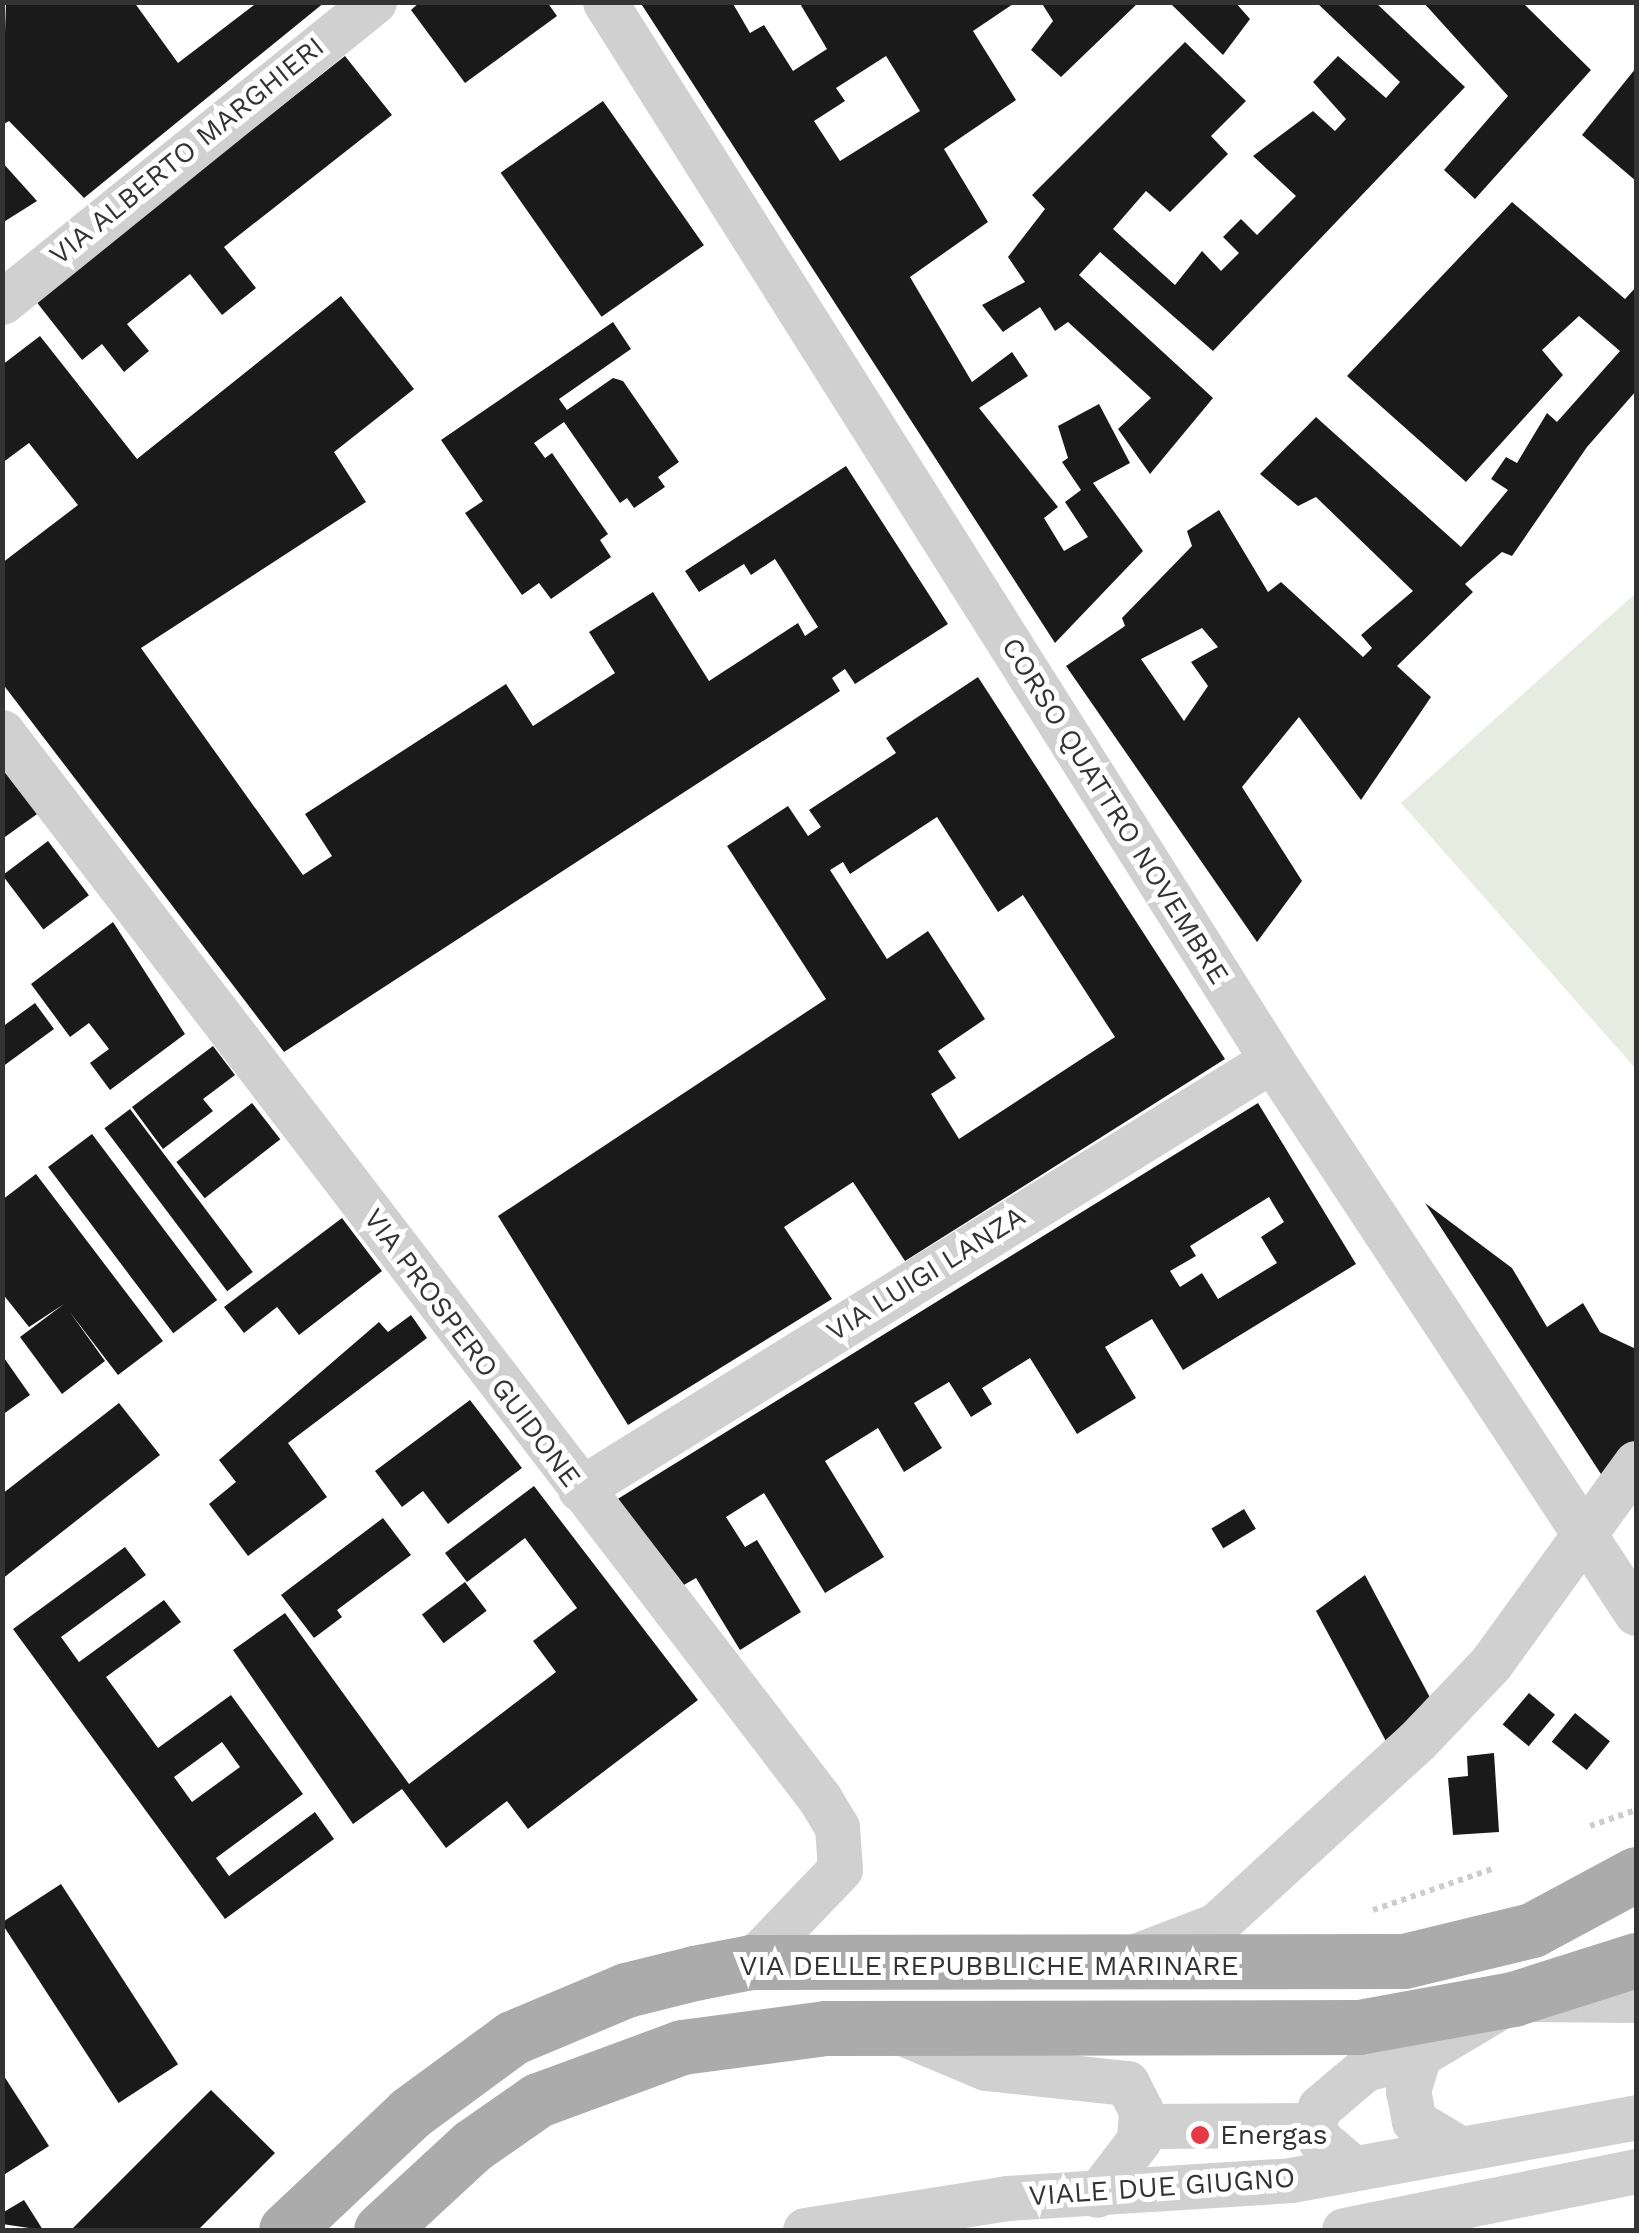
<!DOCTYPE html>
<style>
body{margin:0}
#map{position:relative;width:1639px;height:2233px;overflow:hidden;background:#fff;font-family:"Work Sans",sans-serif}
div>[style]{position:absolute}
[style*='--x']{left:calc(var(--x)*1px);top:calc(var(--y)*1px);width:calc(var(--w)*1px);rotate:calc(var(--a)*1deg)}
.green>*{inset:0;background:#e6ecdf}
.building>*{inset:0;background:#1a1a1a;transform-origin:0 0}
.path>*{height:6px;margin-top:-3px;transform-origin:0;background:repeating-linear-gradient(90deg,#cdcdcd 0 5px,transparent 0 10px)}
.minor>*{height:45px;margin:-22.5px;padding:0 22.5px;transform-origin:22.5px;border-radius:22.5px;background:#d0d0d0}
.major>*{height:55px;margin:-27.5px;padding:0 27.5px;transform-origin:27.5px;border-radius:27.5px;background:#ababab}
.dots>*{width:28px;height:28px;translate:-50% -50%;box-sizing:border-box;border:5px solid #fff;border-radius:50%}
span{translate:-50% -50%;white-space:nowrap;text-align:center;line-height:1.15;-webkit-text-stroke:10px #fff;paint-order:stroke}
.street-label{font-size:28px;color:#333}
.poi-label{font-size:28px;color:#333}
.left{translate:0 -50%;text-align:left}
.frame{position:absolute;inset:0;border:5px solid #333;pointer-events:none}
</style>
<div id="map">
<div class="green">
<div style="clip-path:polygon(1636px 593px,1636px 1069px,1401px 803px)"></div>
</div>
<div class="building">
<div style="clip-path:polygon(6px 2px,134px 2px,178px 63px,258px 2px,325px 2px,84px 198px,9px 121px,2px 125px)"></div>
<div style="clip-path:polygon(420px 2px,547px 2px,557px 16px,465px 83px,411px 10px)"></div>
<div style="clip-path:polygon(evenodd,640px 2px,732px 2px,750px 33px,764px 25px,793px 71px,827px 49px,799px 2px,1016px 2px,973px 31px,1016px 100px,944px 149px,988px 222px,910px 277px,972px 382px,1012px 352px,1028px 376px,979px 408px,1058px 507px,1044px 518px,1064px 551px,1088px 537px,1065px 502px,1081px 490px,1062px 462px,1068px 458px,1058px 426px,1099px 404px,1130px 463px,1093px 483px,1143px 551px,1055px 643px,640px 2px,886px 56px,920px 111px,840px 161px,814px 121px,845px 101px,836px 88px,886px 56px)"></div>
<div style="clip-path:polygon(1041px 2px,1139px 2px,1061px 77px,1031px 50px,1053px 21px)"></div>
<div style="clip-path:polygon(1169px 2px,1235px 2px,1250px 19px,1223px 55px)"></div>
<div style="clip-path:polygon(1316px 2px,1375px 2px,1465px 87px,1213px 351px,1100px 252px,1079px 275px,1213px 398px,1150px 474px,1118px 429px,1151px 398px,1068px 322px,1055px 331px,1040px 307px,1003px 332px,982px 305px,1025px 282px,1008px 257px,1045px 209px,1032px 195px,1185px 42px,1246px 101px,1211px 136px,1228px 154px,1170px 212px,1146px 191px,1113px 229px,1175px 285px,1202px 251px,1221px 271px,1239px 253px,1223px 237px,1241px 219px,1257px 235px,1296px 196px,1253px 156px,1313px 111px,1335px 131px,1346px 119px,1313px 82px,1338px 56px,1386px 98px,1400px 82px)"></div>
<div style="clip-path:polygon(1423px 2px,1522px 2px,1591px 70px,1475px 199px,1444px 170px,1508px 96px)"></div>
<div style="clip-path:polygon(345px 56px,392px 115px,224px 247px,256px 288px,222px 315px,190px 274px,127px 324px,149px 351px,124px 372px,102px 344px,82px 360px,35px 300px)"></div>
<div style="clip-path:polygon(1636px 68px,1636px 181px,1582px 135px)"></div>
<div style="left:603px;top:101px;width:176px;height:125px;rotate:55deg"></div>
<div style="clip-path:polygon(2px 162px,37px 201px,2px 223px)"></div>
<div style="clip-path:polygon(evenodd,1512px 202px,1625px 299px,1636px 287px,1636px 391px,1587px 447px,1512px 556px,1502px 552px,1465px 584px,1473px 592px,1397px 666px,1431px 697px,1361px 800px,1299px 717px,1242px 787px,1302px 881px,1257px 942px,1066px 666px,1125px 626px,1122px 618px,1192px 546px,1187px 531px,1219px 510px,1268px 592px,1281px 582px,1363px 657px,1372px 648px,1361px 635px,1413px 591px,1316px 497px,1298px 506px,1260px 474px,1316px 417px,1461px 547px,1508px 490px,1491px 479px,1506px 457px,1517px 463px,1547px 413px,1557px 422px,1620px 351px,1579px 316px,1542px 350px,1563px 375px,1466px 482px,1347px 376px,1512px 202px,1202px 628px,1218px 647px,1191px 662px,1208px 686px,1184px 721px,1141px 659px,1202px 628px)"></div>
<div style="clip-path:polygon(341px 296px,414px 389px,334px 452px,366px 502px,141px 648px,303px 875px,332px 856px,305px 814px,506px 684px,533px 726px,615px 673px,589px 632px,653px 592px,709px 681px,798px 623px,805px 636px,818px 627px,775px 559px,751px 575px,744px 564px,699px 592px,685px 571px,846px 466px,948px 624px,855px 684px,845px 669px,832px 678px,840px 691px,284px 1052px,2px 683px,2px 563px,78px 505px,29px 443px,2px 463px,2px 365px,40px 336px,137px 459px)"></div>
<div style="clip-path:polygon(613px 322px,631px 349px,559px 399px,567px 410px,613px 378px,623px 381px,679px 462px,658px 477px,665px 487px,634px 508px,627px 498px,620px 503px,564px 422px,534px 443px,545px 458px,552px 453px,608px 534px,600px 540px,611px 557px,551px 599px,539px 583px,522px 595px,465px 513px,483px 501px,441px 440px)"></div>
<div style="clip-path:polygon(evenodd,978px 677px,1225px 1059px,905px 1261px,853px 1182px,784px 1227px,832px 1299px,628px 1425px,498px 1216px,826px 999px,727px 846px,788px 806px,808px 836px,821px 827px,809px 810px,896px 753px,886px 738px,978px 677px,937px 817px,998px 912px,1023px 895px,1115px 1037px,959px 1139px,931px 1094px,956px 1078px,938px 1051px,985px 1019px,928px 931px,887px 959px,830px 870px,843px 862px,850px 874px,937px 817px)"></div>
<div style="clip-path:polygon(10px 770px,40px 812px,2px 839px,2px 775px)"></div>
<div style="left:48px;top:841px;width:68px;height:57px;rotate:53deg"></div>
<div style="clip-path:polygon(113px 922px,185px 1034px,110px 1090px,90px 1063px,109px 1049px,89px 1023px,70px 1037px,31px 984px)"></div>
<div style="clip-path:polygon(35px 1003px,54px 1029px,2px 1067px,2px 1027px)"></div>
<div style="clip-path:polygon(213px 1046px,235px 1075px,203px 1099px,213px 1111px,163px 1149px,132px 1107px)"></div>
<div style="left:252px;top:1103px;width:46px;height:96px;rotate:52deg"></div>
<div style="clip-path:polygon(evenodd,1258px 1103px,1356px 1264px,1183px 1370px,1152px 1319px,1105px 1347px,1136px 1398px,1077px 1434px,1030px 1358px,982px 1388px,992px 1404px,971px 1417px,949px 1382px,914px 1403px,942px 1448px,904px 1472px,878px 1428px,825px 1461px,884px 1557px,825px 1593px,764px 1493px,726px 1517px,745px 1547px,757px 1540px,801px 1612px,740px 1650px,696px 1578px,682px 1586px,616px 1500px,1258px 1103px,1269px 1197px,1284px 1222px,1261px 1237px,1277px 1263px,1218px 1299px,1202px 1273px,1180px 1287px,1170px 1271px,1196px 1256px,1190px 1246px,1269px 1197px)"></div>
<div style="left:130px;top:1109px;width:204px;height:32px;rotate:53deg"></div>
<div style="left:92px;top:1134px;width:208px;height:55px;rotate:53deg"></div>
<div style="clip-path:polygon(36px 1174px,163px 1341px,118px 1375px,69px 1311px,105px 1361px,62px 1394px,20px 1337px,64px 1304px,29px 1327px,2px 1293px,2px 1200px)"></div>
<div style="clip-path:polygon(1425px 1203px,1512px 1268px,1547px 1327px,1583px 1303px,1600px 1332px,1636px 1349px,1636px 1448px,1610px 1488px)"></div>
<div style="clip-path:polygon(342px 1218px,382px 1271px,299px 1335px,277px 1307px,244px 1333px,224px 1307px)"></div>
<div style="clip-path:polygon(411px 1315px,427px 1338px,288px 1443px,327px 1497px,248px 1556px,209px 1504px,236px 1482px,219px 1460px,379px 1322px,388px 1332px)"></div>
<div style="clip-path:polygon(2px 1355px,30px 1395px,2px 1415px)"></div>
<div style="clip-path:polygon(470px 1400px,522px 1468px,448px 1524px,423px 1491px,402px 1507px,375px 1471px)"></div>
<div style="clip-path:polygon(119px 1403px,160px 1455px,2px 1579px,2px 1494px)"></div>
<div style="clip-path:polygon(534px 1486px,698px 1700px,528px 1829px,507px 1801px,446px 1848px,402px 1789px,353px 1824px,233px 1650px,285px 1613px,409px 1784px,556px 1672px,533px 1641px,577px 1608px,525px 1538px,467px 1582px,445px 1553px)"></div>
<div style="left:1244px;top:1509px;width:23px;height:38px;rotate:59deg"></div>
<div style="clip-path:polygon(383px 1518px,411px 1555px,337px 1610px,342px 1617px,314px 1638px,281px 1595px)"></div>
<div style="clip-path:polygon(evenodd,125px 1547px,146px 1575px,61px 1637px,79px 1662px,164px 1600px,181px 1622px,106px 1677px,158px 1748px,231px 1695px,303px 1794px,216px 1858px,229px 1876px,315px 1812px,334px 1839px,225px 1919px,13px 1629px,125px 1547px,222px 1742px,240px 1767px,192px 1802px,174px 1777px,222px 1742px)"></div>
<div style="clip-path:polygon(1365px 1575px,1434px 1705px,1394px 1756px,1316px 1611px)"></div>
<div style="left:465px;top:1582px;width:36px;height:54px;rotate:53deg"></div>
<div style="left:1529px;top:1693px;width:34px;height:41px;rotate:40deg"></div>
<div style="left:1575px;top:1713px;width:45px;height:37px;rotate:39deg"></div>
<div style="clip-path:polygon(1494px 1753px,1499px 1832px,1453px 1835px,1448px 1778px,1468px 1776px,1467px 1756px)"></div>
<div style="left:61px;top:1884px;width:215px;height:71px;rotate:57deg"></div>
<div style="clip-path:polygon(2px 2073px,49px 2146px,2px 2176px)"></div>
<div style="clip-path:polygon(211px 2090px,275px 2153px,198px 2230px,71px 2230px)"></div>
<div style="clip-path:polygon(24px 2200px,43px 2230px,2px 2224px,2px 2213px)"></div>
</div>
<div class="path">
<div style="--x:1590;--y:1826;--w:49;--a:-19.2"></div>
<div style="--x:1373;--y:1910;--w:126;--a:-19"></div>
</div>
<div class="minor">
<div style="--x:605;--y:2;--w:1251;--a:57.77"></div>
<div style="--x:1272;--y:1060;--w:662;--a:56.65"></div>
<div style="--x:2;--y:302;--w:478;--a:-38.9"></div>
<div style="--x:2;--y:732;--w:1344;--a:52.52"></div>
<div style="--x:820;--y:1799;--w:33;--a:59"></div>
<div style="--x:837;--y:1827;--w:42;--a:85.9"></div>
<div style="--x:840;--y:1869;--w:129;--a:133.7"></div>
<div style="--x:580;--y:1489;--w:814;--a:-31.8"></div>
<div style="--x:1138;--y:1955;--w:84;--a:-21"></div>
<div style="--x:1216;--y:1925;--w:273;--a:-42.5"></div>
<div style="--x:1417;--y:1741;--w:108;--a:-46.5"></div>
<div style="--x:1491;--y:1663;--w:247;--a:-54.1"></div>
<div style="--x:895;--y:2030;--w:99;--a:22.7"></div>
<div style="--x:986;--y:2068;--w:142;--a:6.1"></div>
<div style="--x:1127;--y:2083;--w:31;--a:63"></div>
<div style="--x:1141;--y:2111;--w:29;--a:94"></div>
<div style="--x:1139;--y:2140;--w:69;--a:127.4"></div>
<div style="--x:1143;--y:2126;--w:170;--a:-0.3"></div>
<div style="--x:1461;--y:2149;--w:55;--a:-149.2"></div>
<div style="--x:1414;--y:2121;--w:31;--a:-101"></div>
<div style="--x:1408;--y:2091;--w:38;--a:-73"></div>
<div style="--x:1419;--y:2055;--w:109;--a:-30.8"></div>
<div style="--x:1513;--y:1999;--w:123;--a:0.5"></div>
<div style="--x:1353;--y:2168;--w:43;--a:-139.7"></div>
<div style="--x:1320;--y:2140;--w:17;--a:-115"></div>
<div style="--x:1313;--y:2125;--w:19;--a:-69"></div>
<div style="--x:1320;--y:2107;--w:59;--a:-40.2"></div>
<div style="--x:1365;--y:2069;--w:56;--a:-14.5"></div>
<div style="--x:805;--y:2230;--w:205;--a:-9"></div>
<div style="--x:1007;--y:2198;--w:285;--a:-3.6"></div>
<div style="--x:1291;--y:2180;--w:351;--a:-10.3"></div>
<div style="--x:1344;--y:2230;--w:298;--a:-11.4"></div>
</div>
<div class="major">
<div style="--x:286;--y:2230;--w:170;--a:-43.3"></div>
<div style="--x:410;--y:2113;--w:127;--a:-36.3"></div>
<div style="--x:512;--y:2038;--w:124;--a:-22.8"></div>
<div style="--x:626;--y:1990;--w:70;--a:-14"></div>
<div style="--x:694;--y:1973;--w:58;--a:-10.9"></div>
<div style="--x:751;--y:1962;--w:653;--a:-0.09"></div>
<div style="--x:1404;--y:1961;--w:132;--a:-13.6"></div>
<div style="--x:1532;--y:1930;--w:118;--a:-28.3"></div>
<div style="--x:381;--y:2230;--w:124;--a:-42.7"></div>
<div style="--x:472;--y:2146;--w:80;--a:-34.9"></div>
<div style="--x:538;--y:2100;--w:153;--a:-20.2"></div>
<div style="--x:682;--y:2047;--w:145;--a:-7.5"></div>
<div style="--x:826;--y:2028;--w:533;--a:-0.11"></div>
<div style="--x:1359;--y:2027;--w:157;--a:-10.3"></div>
<div style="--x:1513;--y:1999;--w:129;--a:-17.6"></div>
</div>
<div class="dots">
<div style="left:1200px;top:2135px;background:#e63946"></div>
</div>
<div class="street-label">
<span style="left:187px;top:151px;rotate:-39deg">VIA ALBERTO MARGHIERI</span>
<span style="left:1115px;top:811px;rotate:58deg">CORSO QUATTRO NOVEMBRE</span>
<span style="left:926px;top:1274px;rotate:-32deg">VIA LUIGI LANZA</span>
<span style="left:472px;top:1348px;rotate:53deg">VIA PROSPERO GUIDONE</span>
<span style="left:989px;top:1966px">VIA DELLE REPUBBLICHE MARINARE</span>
<span style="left:1162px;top:2187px;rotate:-4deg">VIALE DUE GIUGNO</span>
</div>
<div class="poi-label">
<span class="left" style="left:1220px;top:2135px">Energas</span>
</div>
<div class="frame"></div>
</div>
